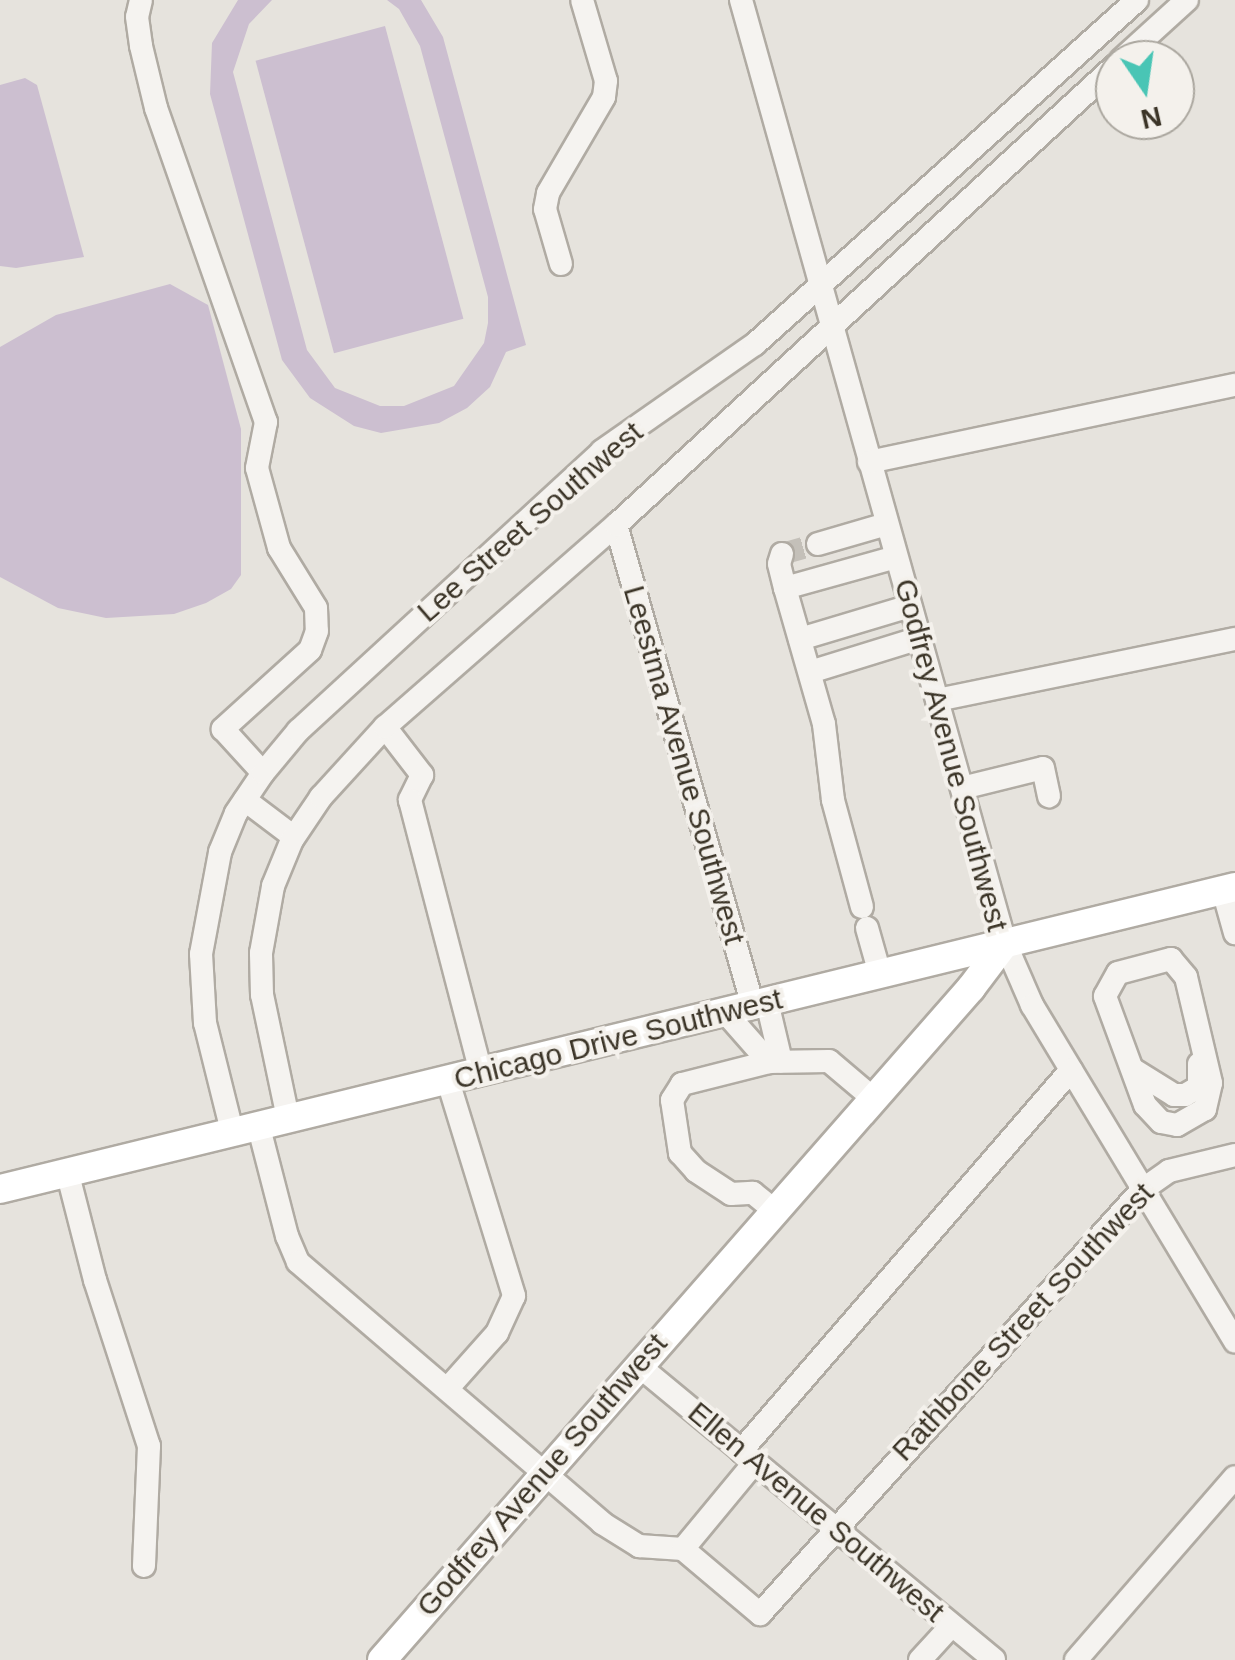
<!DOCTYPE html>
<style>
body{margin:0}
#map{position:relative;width:1235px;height:1660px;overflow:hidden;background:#e6e3dd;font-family:Arial,sans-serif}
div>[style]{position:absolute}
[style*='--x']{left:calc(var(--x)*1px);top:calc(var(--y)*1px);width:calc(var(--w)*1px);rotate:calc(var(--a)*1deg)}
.green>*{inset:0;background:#ccbfd0;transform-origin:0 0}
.minor-tunnel>*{height:22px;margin-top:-11px;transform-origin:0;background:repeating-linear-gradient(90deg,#c4c0b9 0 22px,transparent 0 33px)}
.roads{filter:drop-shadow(2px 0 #b0aba3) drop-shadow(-2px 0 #b0aba3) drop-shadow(0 2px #b0aba3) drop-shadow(0 -2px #b0aba3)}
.minor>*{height:22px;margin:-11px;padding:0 11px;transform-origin:11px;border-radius:11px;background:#f5f3f0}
.major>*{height:28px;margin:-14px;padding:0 14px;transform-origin:14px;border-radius:14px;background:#fff}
span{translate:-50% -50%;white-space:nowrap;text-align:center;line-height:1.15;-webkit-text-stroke:8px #f4f1ec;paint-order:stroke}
.street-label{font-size:30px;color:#3c3528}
.north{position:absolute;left:1095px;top:40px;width:100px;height:100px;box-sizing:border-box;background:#f4f1ec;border:2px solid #aaa69e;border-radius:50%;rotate:167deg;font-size:28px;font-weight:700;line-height:40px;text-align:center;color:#3c3528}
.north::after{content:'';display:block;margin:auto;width:35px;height:45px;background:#49c5b5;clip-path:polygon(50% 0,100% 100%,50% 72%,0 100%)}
</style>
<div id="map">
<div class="green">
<div style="clip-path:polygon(238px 0,272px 0,249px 24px,233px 72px,307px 350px,335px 388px,380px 406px,404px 406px,454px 386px,484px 343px,488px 323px,488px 297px,420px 46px,399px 9px,387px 0,421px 0,443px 37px,526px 345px,506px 352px,490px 387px,467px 408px,439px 423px,381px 433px,354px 426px,310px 398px,282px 360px,210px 94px,212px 43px)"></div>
<div style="left:385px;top:26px;width:303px;height:134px;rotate:75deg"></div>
<div style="clip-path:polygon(25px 78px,37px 85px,84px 257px,16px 268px,0 266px,0 85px)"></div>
<div style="clip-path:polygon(170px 284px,208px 305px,241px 429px,241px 575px,231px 589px,206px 603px,174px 614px,106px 618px,58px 608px,0 577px,0 347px,56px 315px)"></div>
</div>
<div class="minor-tunnel">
<div style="--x:782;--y:554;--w:37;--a:-16"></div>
</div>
<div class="roads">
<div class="minor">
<div style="--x:141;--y:0;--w:17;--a:103"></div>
<div style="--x:137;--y:17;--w:29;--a:82"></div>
<div style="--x:141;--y:46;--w:64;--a:76.4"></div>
<div style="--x:156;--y:108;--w:333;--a:70.7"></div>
<div style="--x:266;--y:422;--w:47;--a:101.1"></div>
<div style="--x:257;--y:468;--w:83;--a:74.6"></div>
<div style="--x:279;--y:548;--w:70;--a:58.3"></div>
<div style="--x:316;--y:608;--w:23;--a:88"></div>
<div style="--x:317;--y:631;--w:20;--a:110"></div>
<div style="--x:310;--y:650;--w:118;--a:137.8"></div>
<div style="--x:223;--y:729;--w:59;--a:47.7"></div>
<div style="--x:741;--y:0;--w:979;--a:74.36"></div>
<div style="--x:1005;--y:943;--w:68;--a:66.5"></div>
<div style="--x:1032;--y:1005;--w:393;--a:58.9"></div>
<div style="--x:1121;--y:60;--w:89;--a:-42.3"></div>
<div style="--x:561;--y:264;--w:57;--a:-106.2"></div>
<div style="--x:545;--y:209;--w:16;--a:-79"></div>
<div style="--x:548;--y:193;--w:111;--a:-59.7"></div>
<div style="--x:604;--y:97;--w:16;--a:-83"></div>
<div style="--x:606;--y:81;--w:84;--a:-106.5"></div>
<div style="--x:869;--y:462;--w:374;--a:-11.9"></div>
<div style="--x:616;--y:525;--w:499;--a:74.1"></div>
<div style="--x:818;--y:544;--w:72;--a:-16.2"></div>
<div style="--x:782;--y:554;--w:10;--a:107"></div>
<div style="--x:779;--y:564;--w:25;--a:76"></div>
<div style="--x:800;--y:639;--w:115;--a:-16.7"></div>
<div style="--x:810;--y:672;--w:115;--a:-17.2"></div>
<div style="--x:937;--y:700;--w:304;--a:-11.6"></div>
<div style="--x:385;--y:727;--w:61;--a:52.4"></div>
<div style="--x:422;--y:775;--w:28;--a:116"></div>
<div style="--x:410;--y:800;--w:281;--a:75.4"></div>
<div style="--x:962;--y:788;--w:83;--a:-13.9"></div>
<div style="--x:1043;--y:768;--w:29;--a:78"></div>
<div style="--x:245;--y:800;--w:61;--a:37.1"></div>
<div style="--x:1223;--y:890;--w:45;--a:74.4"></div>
<div style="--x:862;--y:907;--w:111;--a:-105.2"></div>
<div style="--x:833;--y:800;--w:77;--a:-96.8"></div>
<div style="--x:824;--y:724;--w:141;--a:-106"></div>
<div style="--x:785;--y:588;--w:115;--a:-15.6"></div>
<div style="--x:867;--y:928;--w:48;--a:74.2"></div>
<div style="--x:1171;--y:959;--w:23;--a:50"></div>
<div style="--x:1186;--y:977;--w:109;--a:76.7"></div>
<div style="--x:1211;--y:1083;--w:27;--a:103"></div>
<div style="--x:1205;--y:1109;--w:32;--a:150"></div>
<div style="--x:1177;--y:1125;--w:16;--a:-169"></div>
<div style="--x:1161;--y:1122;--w:23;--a:-133"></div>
<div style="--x:1145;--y:1105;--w:116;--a:-110.2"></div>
<div style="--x:1105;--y:996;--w:26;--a:-61"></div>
<div style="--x:1118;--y:973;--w:55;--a:-14.8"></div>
<div style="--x:767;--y:1002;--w:61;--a:76.7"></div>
<div style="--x:725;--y:1012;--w:67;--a:48.7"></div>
<div style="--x:769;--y:1062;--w:60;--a:-1"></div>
<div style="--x:829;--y:1061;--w:59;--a:40.2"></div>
<div style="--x:769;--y:1062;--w:90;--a:165.8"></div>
<div style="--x:682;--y:1084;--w:19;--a:122"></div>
<div style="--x:672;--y:1100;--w:54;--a:81.4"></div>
<div style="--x:680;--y:1153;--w:24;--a:48"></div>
<div style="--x:696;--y:1171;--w:42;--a:33.3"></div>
<div style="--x:731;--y:1194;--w:22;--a:-3"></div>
<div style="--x:753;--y:1193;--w:28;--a:39"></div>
<div style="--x:1134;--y:1070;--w:47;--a:32"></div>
<div style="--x:1174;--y:1095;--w:11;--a:0"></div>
<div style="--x:1185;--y:1095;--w:16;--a:-30"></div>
<div style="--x:1199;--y:1087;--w:23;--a:-90"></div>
<div style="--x:448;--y:1081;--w:225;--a:72.9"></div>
<div style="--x:514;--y:1296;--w:41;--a:114.7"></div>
<div style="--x:497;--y:1333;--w:74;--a:131.7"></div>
<div style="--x:288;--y:1118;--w:126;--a:-101.9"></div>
<div style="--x:262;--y:995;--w:42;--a:-91.4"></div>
<div style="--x:261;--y:953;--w:68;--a:-79.8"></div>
<div style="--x:273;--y:886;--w:50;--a:-67.6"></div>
<div style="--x:292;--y:840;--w:52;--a:-56"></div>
<div style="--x:321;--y:797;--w:95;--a:-47.6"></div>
<div style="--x:385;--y:727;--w:307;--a:-41.2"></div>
<div style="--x:616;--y:525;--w:678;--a:-42.61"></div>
<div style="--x:258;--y:1124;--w:116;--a:75.5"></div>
<div style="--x:287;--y:1236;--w:28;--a:67"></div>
<div style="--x:298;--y:1262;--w:401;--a:40.6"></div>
<div style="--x:602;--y:1523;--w:44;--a:31.9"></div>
<div style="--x:639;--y:1546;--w:44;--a:3.9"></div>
<div style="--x:232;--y:1131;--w:111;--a:-104"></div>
<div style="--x:205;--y:1023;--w:69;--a:-93.3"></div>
<div style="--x:201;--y:954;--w:104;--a:-79.4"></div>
<div style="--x:220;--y:852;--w:42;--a:-67.7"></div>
<div style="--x:236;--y:813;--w:48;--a:-56"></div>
<div style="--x:263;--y:773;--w:55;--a:-50.2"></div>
<div style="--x:298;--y:731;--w:413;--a:-42.6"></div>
<div style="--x:602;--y:451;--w:187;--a:-35"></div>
<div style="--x:755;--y:344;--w:514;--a:-42"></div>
<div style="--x:67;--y:1171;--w:113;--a:75.6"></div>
<div style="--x:95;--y:1280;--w:175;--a:72"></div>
<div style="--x:149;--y:1446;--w:120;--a:92.4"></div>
<div style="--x:638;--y:1365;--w:462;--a:39.6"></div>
<div style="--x:741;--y:1451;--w:504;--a:-49.1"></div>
<div style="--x:755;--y:1462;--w:113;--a:129.6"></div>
<div style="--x:683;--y:1549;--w:101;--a:40.2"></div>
<div style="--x:760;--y:1614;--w:571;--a:-47.98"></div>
<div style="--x:1142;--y:1190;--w:33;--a:-35"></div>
<div style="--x:1169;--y:1171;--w:68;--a:-13.6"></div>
<div style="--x:920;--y:1660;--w:47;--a:-47.6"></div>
<div style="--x:1076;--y:1660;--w:242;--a:-49"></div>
</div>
<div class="major">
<div style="--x:0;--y:1189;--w:1271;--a:-13.74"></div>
<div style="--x:382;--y:1660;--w:894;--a:-48.77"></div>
<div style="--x:971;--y:988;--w:56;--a:-52.9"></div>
</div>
</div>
<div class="street-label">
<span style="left:530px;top:522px;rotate:-41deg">Lee Street Southwest</span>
<span style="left:951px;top:755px;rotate:75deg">Godfrey Avenue Southwest</span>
<span style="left:684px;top:765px;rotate:74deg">Leestma Avenue Southwest</span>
<span style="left:618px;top:1039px;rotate:-14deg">Chicago Drive Southwest</span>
<span style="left:1023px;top:1322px;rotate:-47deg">Rathbone Street Southwest</span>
<span style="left:542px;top:1475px;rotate:-49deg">Godfrey Avenue Southwest</span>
<span style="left:816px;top:1512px;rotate:40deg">Ellen Avenue Southwest</span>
</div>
<div class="north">N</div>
</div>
